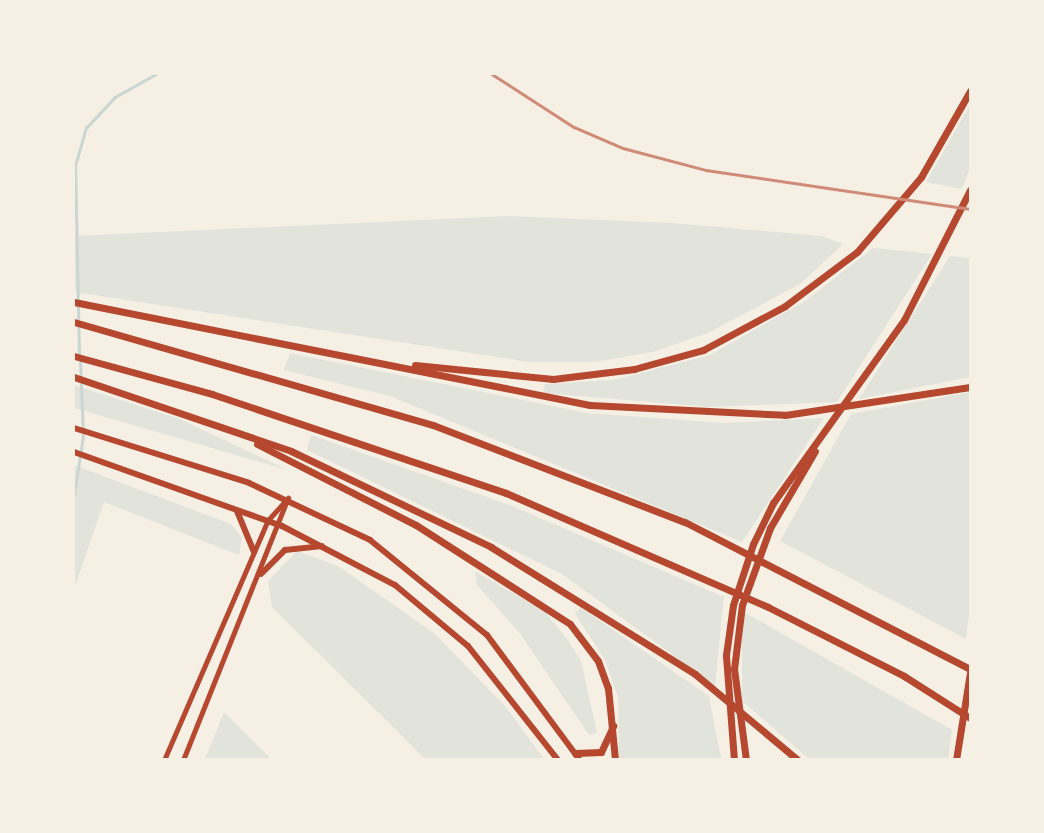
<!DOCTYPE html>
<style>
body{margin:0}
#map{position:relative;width:1044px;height:833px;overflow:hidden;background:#f6efe4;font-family:"Roboto Condensed",sans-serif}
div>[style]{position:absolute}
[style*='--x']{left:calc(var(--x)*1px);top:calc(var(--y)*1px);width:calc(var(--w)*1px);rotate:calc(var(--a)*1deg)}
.green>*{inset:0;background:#e2e4dc}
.stream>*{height:2.5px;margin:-1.25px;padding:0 1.25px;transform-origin:1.25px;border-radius:1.25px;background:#c9d6d2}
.secondary>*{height:5px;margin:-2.5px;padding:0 2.5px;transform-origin:2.5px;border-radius:2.5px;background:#b5482f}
.primary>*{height:6px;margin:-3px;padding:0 3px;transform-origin:3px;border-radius:3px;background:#b5482f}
.motorway>*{height:7px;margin:-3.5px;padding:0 3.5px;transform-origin:3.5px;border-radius:3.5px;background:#b5482f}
.rail>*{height:2.5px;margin:-1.25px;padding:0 1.25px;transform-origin:1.25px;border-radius:1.25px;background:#cf8b77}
span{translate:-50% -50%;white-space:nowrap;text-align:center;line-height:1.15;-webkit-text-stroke:7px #f6efe4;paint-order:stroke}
.frame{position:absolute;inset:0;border:75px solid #f6efe4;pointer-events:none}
</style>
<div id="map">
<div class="green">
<div style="clip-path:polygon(970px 105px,970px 168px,962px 189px,926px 182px)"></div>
<div style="clip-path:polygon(508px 216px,672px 223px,821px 236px,843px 244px,800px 284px,710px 332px,653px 352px,594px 362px,529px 362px,74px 292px,74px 236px)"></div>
<div style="clip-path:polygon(873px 248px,932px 254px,837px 402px,709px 407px,543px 393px,545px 384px,613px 380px,710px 355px,805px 301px)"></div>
<div style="clip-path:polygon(950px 256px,970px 258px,970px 377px,859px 399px)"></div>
<div style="clip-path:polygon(290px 353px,587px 413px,724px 423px,824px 418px,742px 542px,390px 396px,284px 370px)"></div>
<div style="clip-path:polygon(74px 385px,180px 419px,288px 470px,74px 408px)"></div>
<div style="clip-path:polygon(970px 392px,970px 609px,966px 639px,780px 541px,851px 414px)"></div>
<div style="clip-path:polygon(311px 435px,512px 506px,724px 597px,715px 686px,562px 574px,307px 450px)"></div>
<div style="clip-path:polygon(74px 465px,231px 524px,242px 538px,239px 555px,104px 502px,74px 589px)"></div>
<div style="clip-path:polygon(297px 551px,338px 566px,434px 633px,505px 706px,544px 759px,425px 759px,272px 607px,268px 581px)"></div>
<div style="clip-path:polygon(475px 571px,545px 612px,568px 640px,581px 661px,597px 733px,589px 735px,521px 635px,477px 585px)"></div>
<div style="clip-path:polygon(580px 607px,709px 696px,721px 759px,619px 759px,618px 697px,604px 658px,575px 614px)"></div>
<div style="clip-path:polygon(742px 611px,952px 730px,948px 759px,809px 759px,742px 701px)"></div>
<div style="clip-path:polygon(224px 712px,271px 759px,205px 759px)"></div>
</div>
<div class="stream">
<div style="--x:79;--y:354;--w:188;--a:-91.2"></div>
<div style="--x:75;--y:166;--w:40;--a:-74"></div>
<div style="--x:86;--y:128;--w:42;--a:-46.9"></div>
<div style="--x:115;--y:97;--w:47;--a:-29.3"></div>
<div style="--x:74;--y:495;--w:60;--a:-81.3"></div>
<div style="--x:83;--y:436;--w:75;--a:-92.3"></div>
</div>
<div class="secondary">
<div style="--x:164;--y:760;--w:262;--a:-66.6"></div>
<div style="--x:268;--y:520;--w:30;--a:-48"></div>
<div style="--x:183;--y:760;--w:280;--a:-68.2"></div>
</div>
<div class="primary">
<div style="--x:74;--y:428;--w:183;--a:17.4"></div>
<div style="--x:249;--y:483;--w:134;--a:25.2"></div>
<div style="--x:370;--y:540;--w:151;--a:39.1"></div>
<div style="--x:487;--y:635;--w:156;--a:53.4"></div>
<div style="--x:74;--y:452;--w:221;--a:19.6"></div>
<div style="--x:282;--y:526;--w:127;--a:27.6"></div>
<div style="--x:395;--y:585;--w:95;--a:39.9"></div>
<div style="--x:468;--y:646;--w:145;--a:51.7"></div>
<div style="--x:237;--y:511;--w:44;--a:67.5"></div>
<div style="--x:261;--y:574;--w:34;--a:-45"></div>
<div style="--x:285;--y:550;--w:37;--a:-6"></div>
</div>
<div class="motorway">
<div style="--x:74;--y:302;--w:526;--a:11.29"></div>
<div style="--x:590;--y:405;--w:195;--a:2.9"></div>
<div style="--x:785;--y:415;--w:187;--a:-8.6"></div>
<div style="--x:74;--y:322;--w:373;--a:16"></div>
<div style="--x:433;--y:425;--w:270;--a:21.1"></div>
<div style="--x:685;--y:522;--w:321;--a:27.3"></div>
<div style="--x:74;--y:356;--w:143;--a:15.4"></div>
<div style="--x:212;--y:394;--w:310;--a:18.6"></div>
<div style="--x:506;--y:493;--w:286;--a:23.5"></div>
<div style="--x:768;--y:607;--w:153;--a:26.9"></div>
<div style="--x:904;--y:676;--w:78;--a:32.5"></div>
<div style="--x:415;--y:365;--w:139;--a:5.8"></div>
<div style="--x:553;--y:379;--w:82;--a:-7"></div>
<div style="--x:634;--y:369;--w:72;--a:-15.4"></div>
<div style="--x:703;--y:350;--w:93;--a:-28.2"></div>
<div style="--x:785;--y:306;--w:90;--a:-36.9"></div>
<div style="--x:857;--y:252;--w:99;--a:-49.5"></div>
<div style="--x:921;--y:177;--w:99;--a:-60.3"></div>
<div style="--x:74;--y:377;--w:229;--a:18.8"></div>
<div style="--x:291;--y:451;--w:222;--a:25.6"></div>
<div style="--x:491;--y:547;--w:240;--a:31.9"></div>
<div style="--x:695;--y:674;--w:134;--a:39.9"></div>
<div style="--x:257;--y:444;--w:178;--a:27"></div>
<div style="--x:416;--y:525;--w:183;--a:32.7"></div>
<div style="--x:570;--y:624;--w:46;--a:52.9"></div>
<div style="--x:598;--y:661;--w:29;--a:70"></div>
<div style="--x:608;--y:688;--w:72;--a:84.4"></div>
<div style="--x:575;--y:753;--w:26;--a:-2"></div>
<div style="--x:601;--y:752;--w:29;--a:-65"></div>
<div style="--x:734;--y:760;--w:105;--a:-94.4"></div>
<div style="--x:726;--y:655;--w:50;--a:-82"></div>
<div style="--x:733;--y:605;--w:64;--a:-71.8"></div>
<div style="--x:753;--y:544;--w:46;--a:-64"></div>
<div style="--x:773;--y:503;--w:225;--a:-54.4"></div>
<div style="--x:904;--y:320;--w:146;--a:-63.1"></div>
<div style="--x:746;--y:760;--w:92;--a:-97.5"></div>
<div style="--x:734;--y:669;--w:64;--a:-82.9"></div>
<div style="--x:742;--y:605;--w:82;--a:-70"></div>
<div style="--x:770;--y:528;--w:89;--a:-59.7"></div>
<div style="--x:956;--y:760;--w:88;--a:-80.9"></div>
</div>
<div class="rail">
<div style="--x:492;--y:74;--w:98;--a:32.9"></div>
<div style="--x:574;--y:127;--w:53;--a:23.2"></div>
<div style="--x:623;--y:148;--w:86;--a:14.8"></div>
<div style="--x:706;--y:170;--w:267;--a:8.4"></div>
</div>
<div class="frame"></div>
</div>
